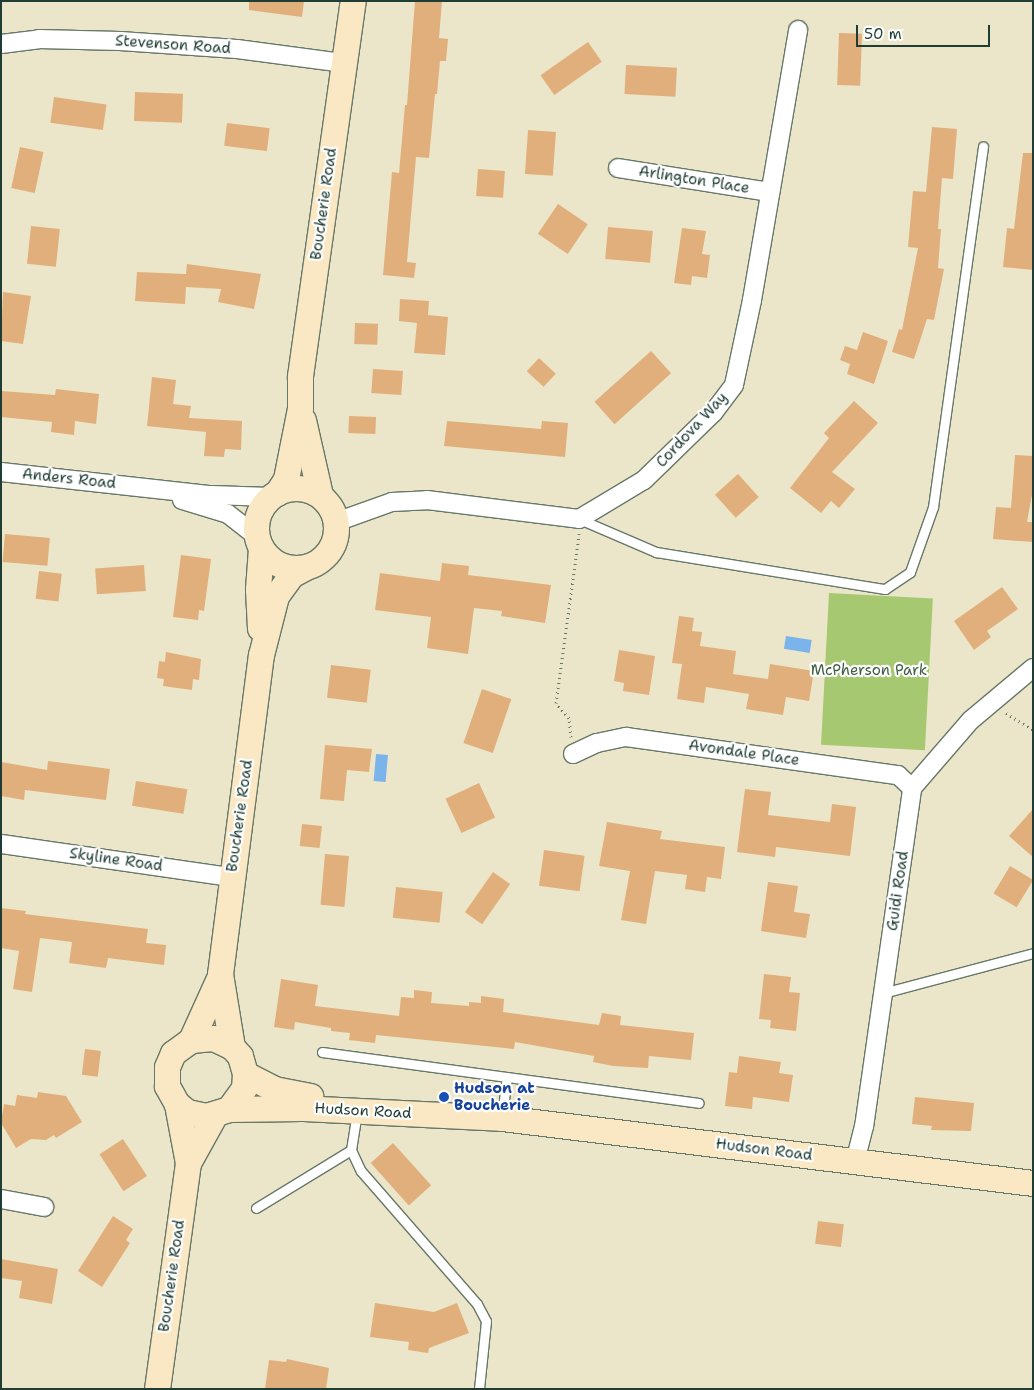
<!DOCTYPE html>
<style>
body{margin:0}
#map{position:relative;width:1034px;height:1390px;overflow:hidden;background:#ebe6c9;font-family:"Shantell Sans",sans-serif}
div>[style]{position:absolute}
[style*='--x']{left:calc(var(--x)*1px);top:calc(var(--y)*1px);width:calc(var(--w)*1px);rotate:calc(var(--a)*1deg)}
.green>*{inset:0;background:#a6c871;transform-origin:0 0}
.water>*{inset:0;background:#7ab4eb;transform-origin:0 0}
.building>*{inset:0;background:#e1af7b;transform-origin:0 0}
.path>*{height:3px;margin-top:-1.5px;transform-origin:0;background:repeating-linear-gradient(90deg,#667868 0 1px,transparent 0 5px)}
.roads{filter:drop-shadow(1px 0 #667868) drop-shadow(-1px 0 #667868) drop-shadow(0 1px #667868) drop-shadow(0 -1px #667868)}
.lane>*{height:9px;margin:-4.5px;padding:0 4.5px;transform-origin:4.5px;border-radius:4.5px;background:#fff}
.street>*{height:18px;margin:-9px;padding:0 9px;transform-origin:9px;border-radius:9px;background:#fff}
.secondary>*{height:25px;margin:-12.5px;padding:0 12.5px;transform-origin:12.5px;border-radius:12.5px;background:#fae7c3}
.secondary>.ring{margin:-12.5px;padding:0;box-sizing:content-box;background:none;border:25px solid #fae7c3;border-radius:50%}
.dots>*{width:14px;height:14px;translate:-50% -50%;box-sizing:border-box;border:2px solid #fff;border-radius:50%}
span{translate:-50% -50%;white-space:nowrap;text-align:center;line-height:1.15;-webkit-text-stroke:4.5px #fff;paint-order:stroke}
.street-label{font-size:15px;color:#1f3d34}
.park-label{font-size:15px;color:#416043}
.transit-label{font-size:15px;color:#164399;font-weight:700}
.left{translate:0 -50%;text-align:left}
.frame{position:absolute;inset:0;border:2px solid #1f3d34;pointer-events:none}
.scale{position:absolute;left:856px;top:25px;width:134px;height:22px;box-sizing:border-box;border:2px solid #1f3d34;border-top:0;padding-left:6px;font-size:15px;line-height:18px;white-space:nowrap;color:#1f3d34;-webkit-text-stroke:4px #fff;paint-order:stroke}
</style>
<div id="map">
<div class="green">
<div style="left:829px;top:593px;width:104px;height:152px;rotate:3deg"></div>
</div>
<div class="water">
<div style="left:786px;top:636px;width:26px;height:13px;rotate:9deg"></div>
<div style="left:376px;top:754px;width:12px;height:27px;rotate:5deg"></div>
</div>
<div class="building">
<div style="clip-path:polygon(249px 1px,304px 1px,302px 17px,249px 10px)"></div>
<div style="clip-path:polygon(415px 1px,442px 1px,439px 38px,448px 39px,446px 61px,440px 61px,437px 94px,435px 94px,429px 158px,416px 157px,407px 262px,416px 263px,414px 278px,383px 275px,392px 172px,399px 173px,405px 105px,407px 105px)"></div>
<div style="left:839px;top:33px;width:23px;height:52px;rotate:2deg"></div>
<div style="left:588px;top:42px;width:24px;height:58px;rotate:55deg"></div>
<div style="left:626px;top:65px;width:51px;height:29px;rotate:3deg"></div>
<div style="left:135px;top:92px;width:48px;height:29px;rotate:2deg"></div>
<div style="left:54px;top:97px;width:53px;height:26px;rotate:8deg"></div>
<div style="left:227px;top:123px;width:43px;height:23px;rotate:7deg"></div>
<div style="clip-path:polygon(932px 127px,957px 129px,953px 179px,942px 178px,938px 229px,941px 229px,938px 268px,944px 269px,934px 320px,927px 319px,914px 359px,892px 352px,899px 329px,902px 330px,918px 248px,908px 247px,913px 191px,926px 192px)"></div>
<div style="left:528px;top:130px;width:28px;height:44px;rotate:4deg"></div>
<div style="left:20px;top:147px;width:24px;height:42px;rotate:12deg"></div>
<div style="clip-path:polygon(1023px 153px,1033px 153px,1033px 270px,1003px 267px,1007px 228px,1014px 229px)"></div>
<div style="left:478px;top:169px;width:27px;height:27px;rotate:4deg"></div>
<div style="left:558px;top:204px;width:36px;height:36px;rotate:34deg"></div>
<div style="left:31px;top:226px;width:29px;height:38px;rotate:6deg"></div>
<div style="left:608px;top:227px;width:45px;height:32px;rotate:5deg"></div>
<div style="clip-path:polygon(682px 228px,706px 231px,702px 254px,710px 255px,707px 278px,692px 276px,691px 285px,674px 283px)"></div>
<div style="clip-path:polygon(187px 264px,261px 274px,254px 309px,218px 302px,221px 289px,186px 287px,185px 304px,135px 301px,137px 272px,186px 274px)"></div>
<div style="clip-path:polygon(3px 292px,31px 296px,23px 344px,1px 341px)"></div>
<div style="clip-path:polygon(400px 299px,429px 301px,428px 315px,448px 317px,445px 355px,414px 353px,417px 323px,399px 321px)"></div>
<div style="left:355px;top:323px;width:23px;height:21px;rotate:2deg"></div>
<div style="clip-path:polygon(863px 332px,888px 341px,874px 384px,847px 374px,850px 364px,840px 360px,845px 346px,857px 350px)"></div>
<div style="left:651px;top:351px;width:30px;height:76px;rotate:48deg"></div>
<div style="left:539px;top:358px;width:23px;height:18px;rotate:43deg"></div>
<div style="left:373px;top:369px;width:30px;height:24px;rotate:4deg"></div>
<div style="clip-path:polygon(152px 377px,176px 380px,173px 404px,191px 406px,189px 418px,242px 421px,241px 450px,225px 449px,224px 457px,204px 456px,206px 432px,147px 426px)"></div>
<div style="clip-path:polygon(56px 389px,99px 394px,96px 424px,75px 421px,74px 435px,51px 432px,52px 422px,1px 417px,1px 391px,55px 395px)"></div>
<div style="clip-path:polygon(854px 401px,878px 423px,832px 472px,855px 489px,839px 508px,831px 501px,821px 513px,790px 488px,829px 438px,824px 433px)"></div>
<div style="left:349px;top:416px;width:27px;height:17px;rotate:2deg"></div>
<div style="clip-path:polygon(447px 421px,541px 429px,542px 421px,568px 423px,565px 457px,444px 446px)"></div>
<div style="clip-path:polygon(1015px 455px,1033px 456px,1033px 489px,1027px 522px,1033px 522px,1033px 542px,993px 539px,996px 507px,1011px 508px)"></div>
<div style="left:738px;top:474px;width:31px;height:31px;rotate:48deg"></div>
<div style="left:5px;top:534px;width:45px;height:28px;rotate:5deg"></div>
<div style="clip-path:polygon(181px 555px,211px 559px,204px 611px,199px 610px,198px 620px,173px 617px)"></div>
<div style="clip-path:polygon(442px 563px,469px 566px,468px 575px,551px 585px,545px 623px,501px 616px,502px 611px,474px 608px,468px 654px,427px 648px,431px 617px,375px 610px,380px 573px,440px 581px)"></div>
<div style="left:144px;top:565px;width:26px;height:49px;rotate:86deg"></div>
<div style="left:39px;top:571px;width:23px;height:28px;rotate:7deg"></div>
<div style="clip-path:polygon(1002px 587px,1018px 609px,987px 631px,991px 637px,974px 650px,954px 621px)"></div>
<div style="clip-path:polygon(679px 616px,694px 618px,692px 631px,702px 632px,700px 646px,736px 651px,733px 674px,768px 679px,770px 664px,814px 671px,809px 701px,786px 697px,783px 715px,746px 709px,749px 694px,706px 687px,704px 703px,677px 699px,682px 664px,672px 663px)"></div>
<div style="clip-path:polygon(619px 650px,655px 656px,649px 695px,623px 691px,624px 683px,614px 681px)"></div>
<div style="clip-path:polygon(166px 652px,201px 659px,199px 680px,193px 679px,192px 690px,163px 686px,164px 679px,157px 678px,159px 661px,165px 662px)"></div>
<div style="left:331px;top:665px;width:40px;height:33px;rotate:7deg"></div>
<div style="left:482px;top:689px;width:31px;height:57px;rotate:19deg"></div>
<div style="clip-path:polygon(325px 745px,372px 749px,369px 772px,347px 770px,344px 801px,320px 799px)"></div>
<div style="clip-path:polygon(48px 761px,110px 769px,106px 800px,25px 790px,24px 800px,1px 796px,1px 762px,47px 770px)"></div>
<div style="left:136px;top:781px;width:52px;height:25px;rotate:9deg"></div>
<div style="left:479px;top:783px;width:38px;height:37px;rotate:65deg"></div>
<div style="clip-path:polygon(745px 789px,771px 792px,768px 815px,830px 822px,832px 804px,856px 807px,850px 856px,776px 847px,775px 857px,737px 852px)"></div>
<div style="clip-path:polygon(1033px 809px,1033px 857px,1009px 836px)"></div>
<div style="clip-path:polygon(607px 822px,662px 831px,660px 839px,725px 847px,721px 879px,707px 877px,705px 892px,685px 889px,687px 875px,655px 871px,646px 924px,621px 920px,630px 871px,599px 866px)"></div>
<div style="left:302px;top:824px;width:20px;height:22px;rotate:6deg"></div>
<div style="left:544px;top:850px;width:41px;height:36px;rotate:8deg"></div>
<div style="left:325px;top:854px;width:24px;height:51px;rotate:5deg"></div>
<div style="left:1010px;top:866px;width:27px;height:32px;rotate:31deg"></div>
<div style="left:493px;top:872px;width:21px;height:49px;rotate:35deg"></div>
<div style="clip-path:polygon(768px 882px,798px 886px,794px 912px,810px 914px,806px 938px,761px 931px)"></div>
<div style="left:396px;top:887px;width:47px;height:31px;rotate:6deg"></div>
<div style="clip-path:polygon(1px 908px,26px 911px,25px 914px,148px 929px,146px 943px,166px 945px,164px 965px,108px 958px,106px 968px,69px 963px,72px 942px,40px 938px,32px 992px,13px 989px,19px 951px,1px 948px)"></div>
<div style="clip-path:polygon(764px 974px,791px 977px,789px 992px,800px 993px,796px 1031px,770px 1028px,771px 1020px,759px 1019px)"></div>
<div style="clip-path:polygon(281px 979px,318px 985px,315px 1006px,399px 1016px,401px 997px,414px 998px,414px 990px,432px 992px,431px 1003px,469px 1006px,469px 1002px,481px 1003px,481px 996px,504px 999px,503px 1012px,599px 1025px,602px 1013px,621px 1016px,620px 1025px,694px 1033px,691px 1060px,649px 1056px,648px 1068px,613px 1066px,593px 1062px,594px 1056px,515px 1042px,514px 1049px,376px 1035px,375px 1043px,349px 1040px,350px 1033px,331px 1031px,331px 1028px,295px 1022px,294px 1030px,274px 1027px)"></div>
<div style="left:85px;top:1049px;width:16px;height:26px;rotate:7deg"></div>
<div style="clip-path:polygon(739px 1056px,781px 1062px,779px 1073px,793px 1075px,789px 1102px,753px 1097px,752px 1109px,725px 1106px,729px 1072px,737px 1073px)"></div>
<div style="clip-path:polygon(38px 1092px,66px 1096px,82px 1122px,56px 1138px,54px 1135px,46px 1140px,31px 1139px,16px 1148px,1px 1123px,4px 1104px,15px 1106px,17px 1095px,37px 1098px)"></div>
<div style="clip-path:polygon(915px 1097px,974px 1103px,971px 1131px,931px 1130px,932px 1126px,912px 1124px)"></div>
<div style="left:123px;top:1139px;width:44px;height:28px;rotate:57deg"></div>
<div style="left:393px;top:1143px;width:57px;height:30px;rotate:48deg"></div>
<div style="clip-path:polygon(113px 1216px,133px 1229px,126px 1240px,130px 1243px,102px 1287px,78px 1271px)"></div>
<div style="left:818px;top:1221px;width:26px;height:23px;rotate:7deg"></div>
<div style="clip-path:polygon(1px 1259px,58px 1269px,52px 1304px,19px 1298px,22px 1281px,1px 1278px)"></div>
<div style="clip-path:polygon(375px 1303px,434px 1312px,457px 1303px,469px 1333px,429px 1348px,428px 1353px,408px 1350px,409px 1342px,370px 1337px)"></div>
<div style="clip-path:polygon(287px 1359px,329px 1368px,326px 1389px,265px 1389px,269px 1360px,286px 1362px)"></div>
</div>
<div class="path">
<div style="--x:1006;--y:713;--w:32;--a:32"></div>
<div style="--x:571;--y:737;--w:19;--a:-96"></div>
<div style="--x:569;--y:718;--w:20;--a:-131"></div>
<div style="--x:556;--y:703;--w:171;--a:-82.2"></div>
</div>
<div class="roads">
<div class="lane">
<div style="--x:579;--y:519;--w:84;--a:23.2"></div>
<div style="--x:656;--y:552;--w:232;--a:9.2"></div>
<div style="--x:885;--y:589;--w:30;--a:-34"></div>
<div style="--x:910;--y:572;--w:69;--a:-70.5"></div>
<div style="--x:933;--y:507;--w:364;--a:-82.1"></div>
<div style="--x:883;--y:993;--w:155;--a:-14.9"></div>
<div style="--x:322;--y:1052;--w:380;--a:7.7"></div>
<div style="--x:502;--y:1116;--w:39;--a:-83"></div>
<div style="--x:351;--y:1150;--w:23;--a:65"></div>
<div style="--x:361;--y:1171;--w:176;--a:48.9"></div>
<div style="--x:477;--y:1304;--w:19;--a:62"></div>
<div style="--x:486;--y:1321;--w:68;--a:95.9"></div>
<div style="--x:256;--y:1208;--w:111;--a:-31.4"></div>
<div style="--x:351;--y:1150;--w:38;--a:-81"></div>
</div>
<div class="street">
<div style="--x:1;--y:44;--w:38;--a:-7"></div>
<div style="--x:39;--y:39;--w:81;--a:1.4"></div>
<div style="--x:120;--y:41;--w:117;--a:3.9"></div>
<div style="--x:237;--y:49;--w:108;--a:7.5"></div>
<div style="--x:618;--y:168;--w:154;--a:9"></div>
<div style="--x:1;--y:472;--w:211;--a:6.3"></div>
<div style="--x:211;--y:495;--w:60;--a:1.9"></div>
<div style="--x:182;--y:500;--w:48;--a:16.9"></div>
<div style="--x:228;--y:514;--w:36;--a:38"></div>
<div style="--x:336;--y:522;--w:59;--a:-19.7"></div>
<div style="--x:392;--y:502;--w:35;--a:-3"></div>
<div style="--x:427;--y:500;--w:153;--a:7.1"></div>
<div style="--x:579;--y:519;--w:76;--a:-31"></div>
<div style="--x:644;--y:480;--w:96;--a:-44.2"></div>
<div style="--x:713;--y:413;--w:35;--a:-53"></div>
<div style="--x:734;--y:385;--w:87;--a:-78"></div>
<div style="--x:752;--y:300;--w:274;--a:-80.3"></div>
<div style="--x:573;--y:754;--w:26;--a:-25"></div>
<div style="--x:597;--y:743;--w:30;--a:-12"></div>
<div style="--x:626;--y:737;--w:275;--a:8"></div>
<div style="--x:898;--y:775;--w:19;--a:43"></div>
<div style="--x:1;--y:844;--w:232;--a:8.2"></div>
<div style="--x:855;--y:1162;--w:36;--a:-76"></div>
<div style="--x:864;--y:1127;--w:342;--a:-81.9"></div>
<div style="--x:912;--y:788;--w:90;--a:-49.1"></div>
<div style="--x:971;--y:720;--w:81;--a:-40"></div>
<div style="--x:1;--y:1199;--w:44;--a:10.5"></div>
</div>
<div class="secondary">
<div style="--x:303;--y:420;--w:77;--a:77.2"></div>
<div class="ring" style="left:256px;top:488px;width:55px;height:55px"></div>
<div style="--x:277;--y:493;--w:17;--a:-57"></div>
<div style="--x:286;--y:479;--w:72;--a:-78.8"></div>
<div style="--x:300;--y:408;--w:32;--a:-90"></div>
<div style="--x:300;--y:376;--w:379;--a:-82"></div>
<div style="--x:260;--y:628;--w:39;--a:-93"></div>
<div style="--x:258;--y:589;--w:41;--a:-85.8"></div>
<div style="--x:191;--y:1040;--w:70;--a:-65.6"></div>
<div style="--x:232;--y:1047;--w:74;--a:-99.3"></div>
<div style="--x:220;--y:974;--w:322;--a:-82.7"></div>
<div style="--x:261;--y:655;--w:61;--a:-75.7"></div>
<div style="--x:276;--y:596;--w:26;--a:-54"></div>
<div style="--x:291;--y:575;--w:15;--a:-28"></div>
<div style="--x:245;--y:1074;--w:33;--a:27"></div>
<div style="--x:274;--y:1089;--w:37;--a:11"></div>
<div style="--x:229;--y:1109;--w:72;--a:-0.8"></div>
<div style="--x:301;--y:1108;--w:201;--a:2.8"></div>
<div style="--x:502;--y:1118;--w:535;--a:6.98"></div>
<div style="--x:188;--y:1163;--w:54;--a:-61"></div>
<div style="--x:157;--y:1389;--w:228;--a:-82.2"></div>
<div style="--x:188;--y:1163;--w:60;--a:-100.6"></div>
<div style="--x:177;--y:1104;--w:21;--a:-119"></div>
<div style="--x:167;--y:1086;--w:19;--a:-90"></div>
<div style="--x:167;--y:1067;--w:15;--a:-67"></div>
<div style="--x:173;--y:1053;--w:22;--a:-36"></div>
<div style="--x:191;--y:1040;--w:22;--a:-5"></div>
<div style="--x:213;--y:1038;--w:21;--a:25"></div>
<div style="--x:232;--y:1047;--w:12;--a:48"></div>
<div style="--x:240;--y:1056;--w:19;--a:74"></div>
<div style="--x:245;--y:1074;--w:14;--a:94"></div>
<div style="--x:244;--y:1088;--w:26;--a:126"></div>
<div style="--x:229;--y:1109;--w:24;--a:163"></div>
<div style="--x:206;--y:1116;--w:19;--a:-168"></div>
<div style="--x:187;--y:1112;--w:13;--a:-141"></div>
</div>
</div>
<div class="dots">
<div style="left:444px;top:1097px;background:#1a4fb4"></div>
</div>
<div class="street-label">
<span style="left:173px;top:45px;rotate:4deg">Stevenson Road</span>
<span style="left:694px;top:180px;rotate:9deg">Arlington Place</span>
<span style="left:324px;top:204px;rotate:-82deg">Boucherie Road</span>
<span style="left:692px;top:430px;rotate:-47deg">Cordova Way</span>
<span style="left:69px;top:479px;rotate:6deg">Anders Road</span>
<span style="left:744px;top:753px;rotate:8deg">Avondale Place</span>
<span style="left:240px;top:816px;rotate:-82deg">Boucherie Road</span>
<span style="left:116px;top:860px;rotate:8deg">Skyline Road</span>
<span style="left:898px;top:891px;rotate:-82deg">Guidi Road</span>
<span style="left:363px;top:1111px;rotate:3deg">Hudson Road</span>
<span style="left:764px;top:1150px;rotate:7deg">Hudson Road</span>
<span style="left:172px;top:1276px;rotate:-82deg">Boucherie Road</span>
</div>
<div class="park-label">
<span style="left:869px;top:671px">McPherson Park</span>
</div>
<div class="transit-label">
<span class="left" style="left:454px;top:1097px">Hudson at<br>Boucherie</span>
</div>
<div class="frame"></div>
<div class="scale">50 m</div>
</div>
